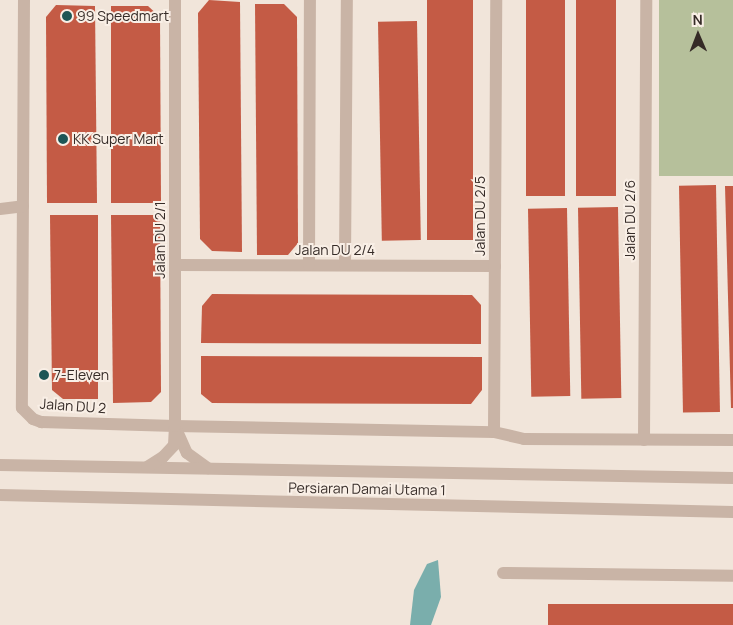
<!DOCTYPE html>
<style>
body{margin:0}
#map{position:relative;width:733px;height:625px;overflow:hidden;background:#f1e5da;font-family:Manrope,sans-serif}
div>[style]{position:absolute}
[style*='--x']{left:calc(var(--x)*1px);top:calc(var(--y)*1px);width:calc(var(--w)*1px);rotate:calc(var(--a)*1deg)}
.green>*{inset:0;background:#b6c09b;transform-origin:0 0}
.water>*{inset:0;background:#7aaeac}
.building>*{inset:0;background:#c45b45;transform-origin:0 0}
.minor>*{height:12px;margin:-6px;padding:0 6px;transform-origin:6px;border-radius:6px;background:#c9b4a6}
.dots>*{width:14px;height:14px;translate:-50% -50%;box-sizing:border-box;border:2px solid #f9efe6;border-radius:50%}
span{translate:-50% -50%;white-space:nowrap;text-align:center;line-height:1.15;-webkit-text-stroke:4px #f9efe6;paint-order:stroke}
.poi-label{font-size:14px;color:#352b27}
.left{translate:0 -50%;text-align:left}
.street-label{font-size:14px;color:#352b27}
.north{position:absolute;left:673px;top:10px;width:50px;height:50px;-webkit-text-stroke:4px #f9efe6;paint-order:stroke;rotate:359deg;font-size:14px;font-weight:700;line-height:20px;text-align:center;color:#352b27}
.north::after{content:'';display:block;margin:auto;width:18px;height:22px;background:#352b27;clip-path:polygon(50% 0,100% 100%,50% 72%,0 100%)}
</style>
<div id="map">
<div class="green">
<div style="left:659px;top:0;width:74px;height:176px"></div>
</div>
<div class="water">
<div style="clip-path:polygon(438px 560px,441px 597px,431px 625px,410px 625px,414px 590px,427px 564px)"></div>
</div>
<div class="building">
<div style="clip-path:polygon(209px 0,240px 2px,242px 252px,212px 251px,200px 239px,198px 13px)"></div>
<div style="left:427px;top:0;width:46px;height:240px"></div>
<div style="left:526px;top:0;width:39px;height:196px"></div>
<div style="left:576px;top:0;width:40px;height:196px"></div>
<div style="clip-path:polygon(255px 4px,284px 4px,297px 17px,298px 243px,288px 255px,257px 255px)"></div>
<div style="clip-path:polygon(56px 5px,95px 6px,97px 203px,47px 203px,46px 17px)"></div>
<div style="clip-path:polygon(111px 6px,148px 6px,160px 17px,161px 203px,111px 203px)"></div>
<div style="left:417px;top:21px;width:219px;height:39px;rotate:89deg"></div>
<div style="left:716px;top:185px;width:227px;height:37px;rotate:89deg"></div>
<div style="clip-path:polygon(725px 186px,733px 186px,733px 408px,731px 408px)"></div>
<div style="left:618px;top:207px;width:191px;height:40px;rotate:89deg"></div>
<div style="left:567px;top:208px;width:188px;height:39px;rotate:89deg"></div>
<div style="clip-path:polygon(50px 215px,98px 215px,98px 399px,63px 399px,52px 390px)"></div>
<div style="clip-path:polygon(111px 215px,160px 215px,161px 392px,151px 402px,113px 403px)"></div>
<div style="clip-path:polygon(212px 294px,472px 295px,481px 305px,481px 344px,201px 343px,202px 306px)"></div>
<div style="clip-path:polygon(201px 356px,482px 357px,482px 390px,471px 404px,212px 403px,201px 394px)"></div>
<div style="left:548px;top:604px;width:185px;height:21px"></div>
</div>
<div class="minor">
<div style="--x:24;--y:0;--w:408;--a:90.3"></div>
<div style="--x:22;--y:408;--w:16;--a:45"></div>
<div style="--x:33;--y:419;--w:9;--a:21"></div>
<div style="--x:41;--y:422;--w:134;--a:1.7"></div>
<div style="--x:175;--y:426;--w:319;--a:1.1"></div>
<div style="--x:494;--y:432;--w:31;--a:13"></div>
<div style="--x:524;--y:439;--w:209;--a:0.3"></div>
<div style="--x:0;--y:209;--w:23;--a:-7"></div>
<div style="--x:175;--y:265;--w:320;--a:0.2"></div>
<div style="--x:309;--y:265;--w:265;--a:-89.8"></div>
<div style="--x:345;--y:265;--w:265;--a:-89.6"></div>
<div style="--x:177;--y:431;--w:24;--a:66"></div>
<div style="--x:187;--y:453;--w:26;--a:36"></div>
<div style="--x:494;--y:432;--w:432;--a:-89.7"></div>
<div style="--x:644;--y:440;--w:440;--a:-89.7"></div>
<div style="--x:0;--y:465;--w:733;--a:1.02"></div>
<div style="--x:147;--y:467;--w:19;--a:-32"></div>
<div style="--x:163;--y:457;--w:16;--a:-47"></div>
<div style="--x:174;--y:445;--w:19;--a:-87"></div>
<div style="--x:175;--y:426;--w:426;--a:-90"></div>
<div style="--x:0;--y:495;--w:733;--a:1.33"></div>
<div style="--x:503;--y:573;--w:230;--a:0.7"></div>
</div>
<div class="dots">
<div style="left:67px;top:16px;background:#1d5656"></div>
<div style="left:63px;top:139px;background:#1d5656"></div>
<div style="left:44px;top:375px;background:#1d5656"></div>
</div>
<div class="poi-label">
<span class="left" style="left:77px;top:16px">99 Speedmart</span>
<span class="left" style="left:73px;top:139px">KK Super Mart</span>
<span class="left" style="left:54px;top:375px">7-Eleven</span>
</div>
<div class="street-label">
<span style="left:480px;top:216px;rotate:-90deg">Jalan DU 2/5</span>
<span style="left:630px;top:220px;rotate:-90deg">Jalan DU 2/6</span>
<span style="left:160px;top:240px;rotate:-90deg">Jalan DU 2/1</span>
<span style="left:335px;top:250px">Jalan DU 2/4</span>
<span style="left:73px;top:406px;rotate:4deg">Jalan DU 2</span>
<span style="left:367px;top:489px;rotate:1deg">Persiaran Damai Utama 1</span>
</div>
<div class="north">N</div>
</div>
